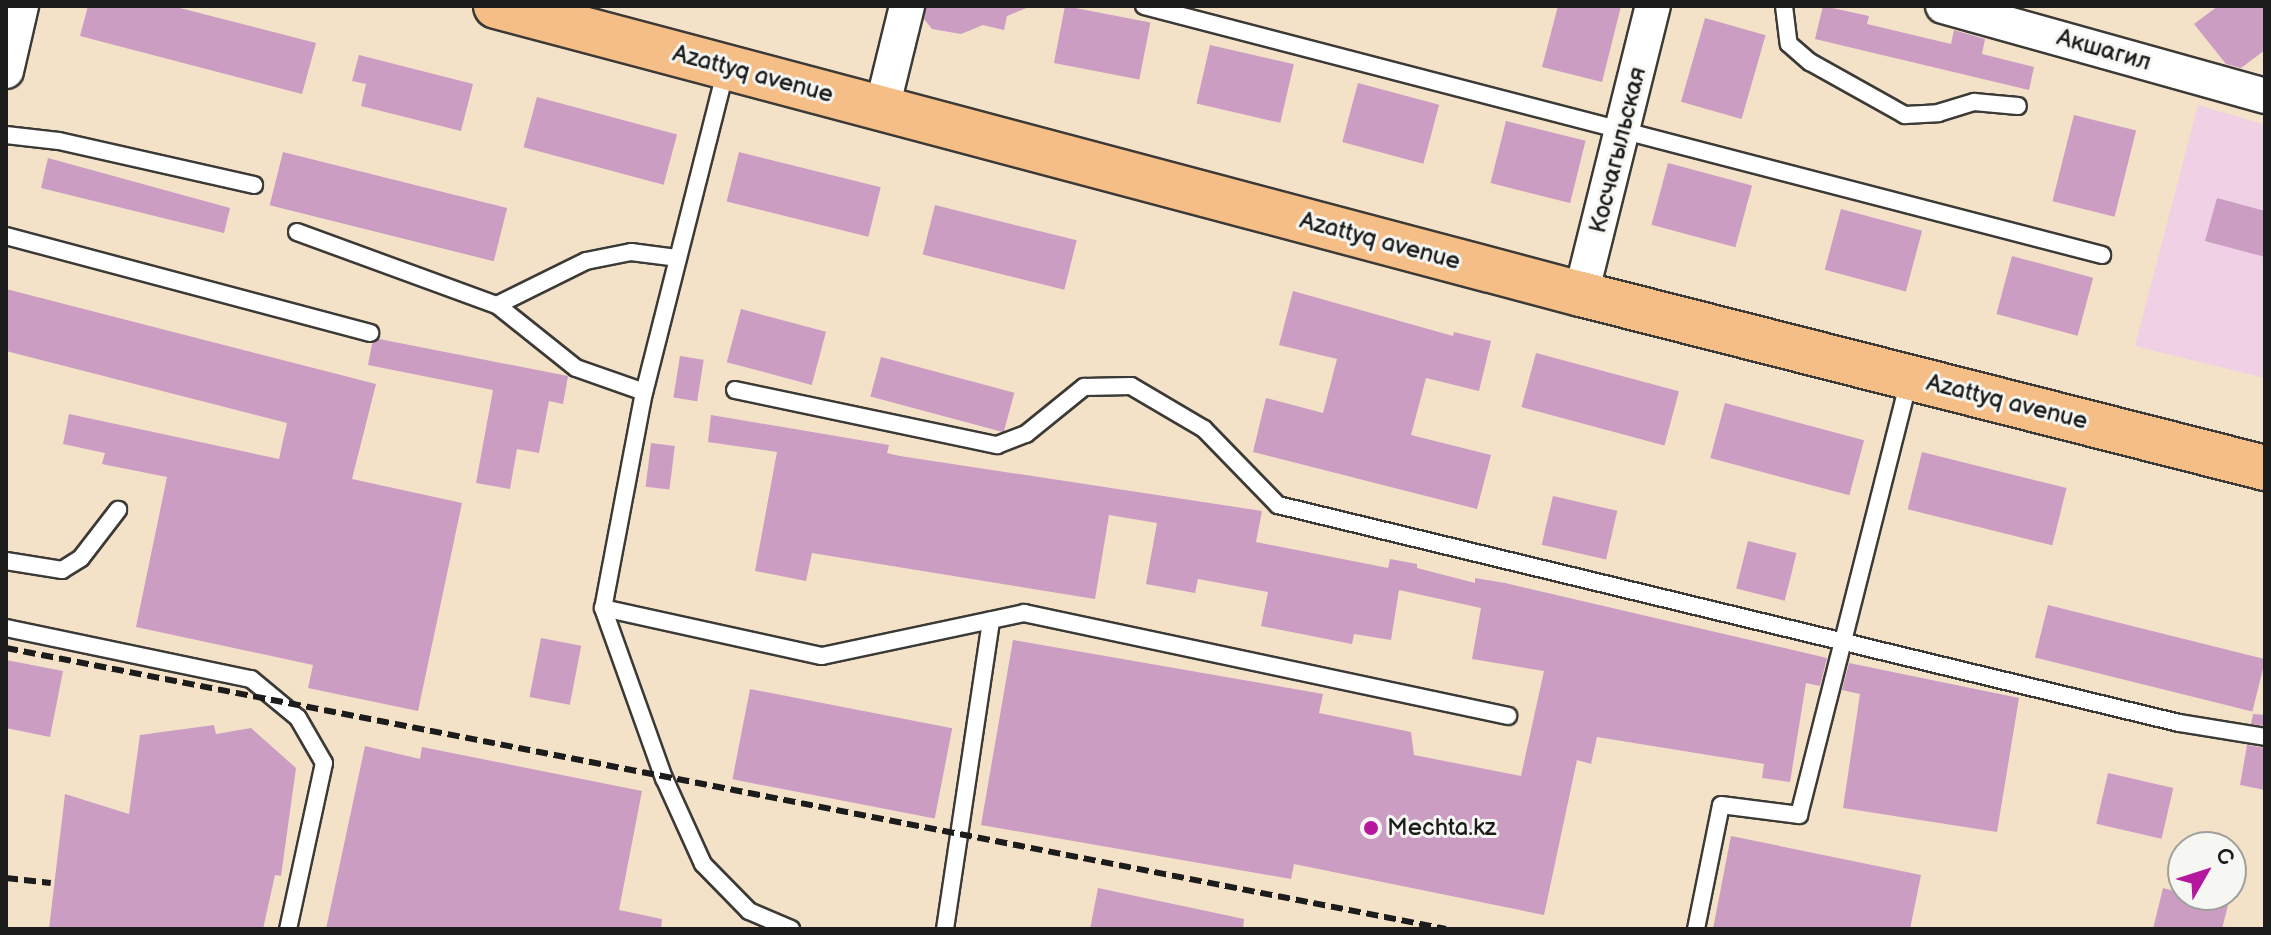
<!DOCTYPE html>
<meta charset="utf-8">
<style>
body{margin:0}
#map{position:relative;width:2271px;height:935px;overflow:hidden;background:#f3e1c8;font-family:"Balsamiq Sans",sans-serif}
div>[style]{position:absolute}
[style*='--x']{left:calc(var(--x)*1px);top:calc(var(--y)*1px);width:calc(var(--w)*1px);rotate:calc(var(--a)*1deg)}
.built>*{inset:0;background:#efd0e5}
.building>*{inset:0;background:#cb9dc3;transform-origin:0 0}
.roads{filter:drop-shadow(2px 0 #3c3a36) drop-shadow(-2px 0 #3c3a36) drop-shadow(0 2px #3c3a36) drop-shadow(0 -2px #3c3a36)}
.lane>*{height:16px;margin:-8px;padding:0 8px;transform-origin:8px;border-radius:8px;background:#fff}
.street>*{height:34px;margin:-17px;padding:0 17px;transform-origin:17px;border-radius:17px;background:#fff}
.primary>*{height:44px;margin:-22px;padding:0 22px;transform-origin:22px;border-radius:22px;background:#f6be87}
.rail>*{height:6px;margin-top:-3px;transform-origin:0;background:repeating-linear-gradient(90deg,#1c1c1c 0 12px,transparent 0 18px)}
.dots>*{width:22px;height:22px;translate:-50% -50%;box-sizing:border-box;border:4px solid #f6f6f2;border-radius:50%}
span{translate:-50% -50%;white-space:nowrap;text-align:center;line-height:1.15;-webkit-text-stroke:6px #f6f6f2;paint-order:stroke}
.street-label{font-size:24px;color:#1c1c1c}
.poi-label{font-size:24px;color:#1c1c1c}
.left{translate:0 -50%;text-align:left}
.frame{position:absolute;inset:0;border:8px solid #1c1c1c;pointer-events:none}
.north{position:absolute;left:2167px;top:831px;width:80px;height:80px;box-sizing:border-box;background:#f6f6f2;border:2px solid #9f9f9c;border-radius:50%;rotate:51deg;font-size:22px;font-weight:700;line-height:32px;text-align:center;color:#1c1c1c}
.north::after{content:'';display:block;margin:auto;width:28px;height:36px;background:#b5179e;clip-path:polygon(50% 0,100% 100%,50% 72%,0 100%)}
</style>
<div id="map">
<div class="built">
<div style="clip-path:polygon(2198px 105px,2265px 125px,2265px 378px,2135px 346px)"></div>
</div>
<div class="building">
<div style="clip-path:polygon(88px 6px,172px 6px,316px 43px,302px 94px,80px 36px)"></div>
<div style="clip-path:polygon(926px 6px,1029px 6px,1029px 7px,1007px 16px,1004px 30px,983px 25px,961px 34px,932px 29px,924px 19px)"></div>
<div style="left:1065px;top:6px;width:87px;height:58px;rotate:11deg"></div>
<div style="clip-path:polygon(1558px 6px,1621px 6px,1602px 82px,1542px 67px)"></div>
<div style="clip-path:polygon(1823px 6px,1869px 16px,1867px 24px,1951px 44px,1954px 30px,1985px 39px,1982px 54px,2034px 67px,2029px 90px,1815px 39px)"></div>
<div style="clip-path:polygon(2218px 6px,2265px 6px,2265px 50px,2241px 68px,2226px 64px,2194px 24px)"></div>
<div style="left:1705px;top:18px;width:63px;height:87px;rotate:16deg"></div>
<div style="left:1210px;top:45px;width:86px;height:60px;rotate:13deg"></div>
<div style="clip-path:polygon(359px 55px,473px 84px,461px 131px,361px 106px,366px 84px,352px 81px)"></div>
<div style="left:1358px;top:83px;width:84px;height:61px;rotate:15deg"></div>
<div style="left:537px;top:97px;width:145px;height:52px;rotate:15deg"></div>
<div style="left:2074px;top:115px;width:64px;height:89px;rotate:14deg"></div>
<div style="left:1506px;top:121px;width:82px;height:64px;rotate:14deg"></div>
<div style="left:283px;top:152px;width:231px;height:55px;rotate:14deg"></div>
<div style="left:739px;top:152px;width:146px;height:51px;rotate:14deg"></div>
<div style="clip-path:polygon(48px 158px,230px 208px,224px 233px,41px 188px)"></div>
<div style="left:1668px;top:163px;width:87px;height:64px;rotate:15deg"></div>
<div style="clip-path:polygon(2217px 198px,2265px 211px,2265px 257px,2205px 241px)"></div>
<div style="left:935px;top:205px;width:146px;height:51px;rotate:14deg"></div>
<div style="left:1841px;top:209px;width:84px;height:63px;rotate:15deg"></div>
<div style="left:2012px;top:256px;width:84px;height:60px;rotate:15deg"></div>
<div style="clip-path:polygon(6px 289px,376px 384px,352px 479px,462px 503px,418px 711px,308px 688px,313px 665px,136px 627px,167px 477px,102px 464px,105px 453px,63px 444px,69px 414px,279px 459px,287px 423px,6px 351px)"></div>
<div style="clip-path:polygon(1293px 291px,1453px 336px,1454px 332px,1491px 341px,1479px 391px,1426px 378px,1411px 435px,1491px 455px,1477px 509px,1253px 452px,1266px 398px,1323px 413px,1337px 359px,1279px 345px)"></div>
<div style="left:741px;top:309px;width:88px;height:55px;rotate:15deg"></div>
<div style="clip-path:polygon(379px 339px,568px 376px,563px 404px,549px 401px,539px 453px,517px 449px,510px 489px,476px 483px,493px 390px,368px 365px,372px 344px)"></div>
<div style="left:1536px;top:353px;width:148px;height:56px;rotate:15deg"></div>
<div style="left:680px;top:356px;width:24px;height:42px;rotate:9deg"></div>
<div style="left:881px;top:357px;width:138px;height:41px;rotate:15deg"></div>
<div style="left:1725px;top:403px;width:144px;height:57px;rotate:15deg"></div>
<div style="clip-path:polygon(711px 415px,889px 445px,887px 453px,900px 456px,1262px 511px,1256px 542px,1388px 568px,1390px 559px,1417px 564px,1417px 568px,1475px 583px,1475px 578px,1505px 583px,1827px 658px,1820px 686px,1806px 683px,1790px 782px,1762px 778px,1764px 764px,1597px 737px,1591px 764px,1577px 760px,1544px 915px,1294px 864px,1291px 879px,981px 825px,1013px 640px,1323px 694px,1319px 713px,1411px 732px,1414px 755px,1521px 776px,1544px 671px,1472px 659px,1481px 608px,1399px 590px,1391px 640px,1354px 634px,1352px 644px,1261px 626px,1268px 592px,1198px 579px,1195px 593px,1146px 584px,1157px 523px,1109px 515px,1095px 599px,812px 553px,806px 581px,755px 571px,777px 452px,708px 442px)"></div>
<div style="left:651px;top:443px;width:24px;height:44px;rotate:7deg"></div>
<div style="left:1922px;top:452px;width:149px;height:59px;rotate:14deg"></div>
<div style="left:1553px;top:496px;width:66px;height:50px;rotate:13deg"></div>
<div style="left:1748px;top:541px;width:50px;height:49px;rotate:14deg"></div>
<div style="left:2048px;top:605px;width:224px;height:54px;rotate:14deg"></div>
<div style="left:541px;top:638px;width:41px;height:60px;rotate:11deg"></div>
<div style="clip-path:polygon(6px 660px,63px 671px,50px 737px,6px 728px)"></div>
<div style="clip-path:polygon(1849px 663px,2019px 698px,1997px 832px,1843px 808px,1860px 694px,1842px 690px)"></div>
<div style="left:750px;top:689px;width:206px;height:92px;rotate:11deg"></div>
<div style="clip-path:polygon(2253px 714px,2265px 715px,2265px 726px,2251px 724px)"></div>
<div style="clip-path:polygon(214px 725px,216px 734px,251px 728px,296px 768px,281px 876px,275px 875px,263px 929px,49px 929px,65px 794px,129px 814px,140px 735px)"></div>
<div style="clip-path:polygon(2247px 745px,2265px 748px,2265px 790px,2240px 785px)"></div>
<div style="clip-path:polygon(365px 746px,420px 759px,422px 747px,642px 791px,619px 910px,662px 919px,661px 929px,326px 929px)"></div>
<div style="left:2108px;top:773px;width:67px;height:52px;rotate:13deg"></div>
<div style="clip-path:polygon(1731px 836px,1921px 875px,1910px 929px,1713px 929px)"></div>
<div style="clip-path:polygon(1098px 888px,1244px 919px,1243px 929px,1090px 929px)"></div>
<div style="clip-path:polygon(2163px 888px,2228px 905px,2222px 929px,2153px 929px)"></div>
</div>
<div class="roads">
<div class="lane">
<div style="--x:1144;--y:6;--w:990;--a:14.57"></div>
<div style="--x:1784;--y:6;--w:38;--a:83"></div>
<div style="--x:1789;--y:44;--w:28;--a:41"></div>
<div style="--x:1810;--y:62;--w:109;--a:29.2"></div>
<div style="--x:1905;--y:115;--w:33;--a:-3"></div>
<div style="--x:1938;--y:113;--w:38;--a:-17"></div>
<div style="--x:1974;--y:102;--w:44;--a:5.2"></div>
<div style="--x:726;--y:69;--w:333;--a:104.2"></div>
<div style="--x:644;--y:392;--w:220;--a:100.7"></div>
<div style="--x:603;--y:608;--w:224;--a:12.4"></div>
<div style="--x:822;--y:656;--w:207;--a:-12"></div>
<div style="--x:1024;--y:613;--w:495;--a:12"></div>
<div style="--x:6;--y:135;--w:53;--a:6.5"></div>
<div style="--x:59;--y:141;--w:200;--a:12.7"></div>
<div style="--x:297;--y:232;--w:213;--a:20.1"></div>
<div style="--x:497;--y:305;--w:101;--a:38.6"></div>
<div style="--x:576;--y:368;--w:72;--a:19.4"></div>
<div style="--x:6;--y:236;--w:377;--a:14.9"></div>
<div style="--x:497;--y:305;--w:99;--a:-26.3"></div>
<div style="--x:586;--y:261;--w:46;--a:-11.3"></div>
<div style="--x:631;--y:252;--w:46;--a:7.4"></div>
<div style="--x:735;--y:390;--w:268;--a:11.9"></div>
<div style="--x:997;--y:445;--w:31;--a:-21"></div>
<div style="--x:1026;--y:434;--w:75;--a:-39"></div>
<div style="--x:1084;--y:387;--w:47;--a:-1.2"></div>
<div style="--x:1131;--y:386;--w:85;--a:30.5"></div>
<div style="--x:1204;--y:429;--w:106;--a:45.8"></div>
<div style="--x:1278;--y:505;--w:927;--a:13.6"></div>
<div style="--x:2179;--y:723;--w:87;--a:9.2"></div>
<div style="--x:6;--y:561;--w:57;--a:9.1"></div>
<div style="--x:62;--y:570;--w:22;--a:-32"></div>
<div style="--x:81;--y:558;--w:61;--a:-52.4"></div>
<div style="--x:603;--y:608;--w:181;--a:70.3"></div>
<div style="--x:664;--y:778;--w:94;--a:65.6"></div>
<div style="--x:703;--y:864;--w:66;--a:45.6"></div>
<div style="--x:749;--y:911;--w:46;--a:23.2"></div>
<div style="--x:6;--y:628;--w:250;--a:11.8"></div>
<div style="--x:251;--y:679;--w:61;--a:39.7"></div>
<div style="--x:298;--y:718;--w:52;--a:60"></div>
<div style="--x:324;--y:763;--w:170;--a:102.2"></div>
<div style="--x:945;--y:929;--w:312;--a:-81.5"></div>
<div style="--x:1696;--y:929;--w:126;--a:-78.6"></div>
<div style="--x:1721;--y:805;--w:79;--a:7.3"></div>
<div style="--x:1799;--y:815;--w:449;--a:-75.8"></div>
</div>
<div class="street">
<div style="--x:1943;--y:6;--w:334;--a:15.6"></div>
<div style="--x:6;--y:71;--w:67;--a:-77"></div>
<div style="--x:882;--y:108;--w:105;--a:-76.2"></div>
<div style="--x:1581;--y:294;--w:297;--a:-76"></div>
</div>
<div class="primary">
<div style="--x:496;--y:6;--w:1123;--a:14.87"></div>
<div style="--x:1581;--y:294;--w:706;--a:14.27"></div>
</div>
</div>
<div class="rail">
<div style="--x:6;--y:648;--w:1467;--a:11.04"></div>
<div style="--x:6;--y:878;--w:45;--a:6.3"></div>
</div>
<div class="dots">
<div style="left:1371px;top:828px;background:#b5179e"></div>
</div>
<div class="street-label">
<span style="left:2104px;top:50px;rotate:16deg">Акшагил</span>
<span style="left:753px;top:74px;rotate:15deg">Azattyq avenue</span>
<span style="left:1618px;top:150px;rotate:-76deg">Косчагыльская</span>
<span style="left:1380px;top:241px;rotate:15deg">Azattyq avenue</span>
<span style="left:2007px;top:402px;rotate:14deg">Azattyq avenue</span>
</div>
<div class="poi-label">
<span class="left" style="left:1387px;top:828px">Mechta.kz</span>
</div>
<div class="frame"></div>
<div class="north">С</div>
</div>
